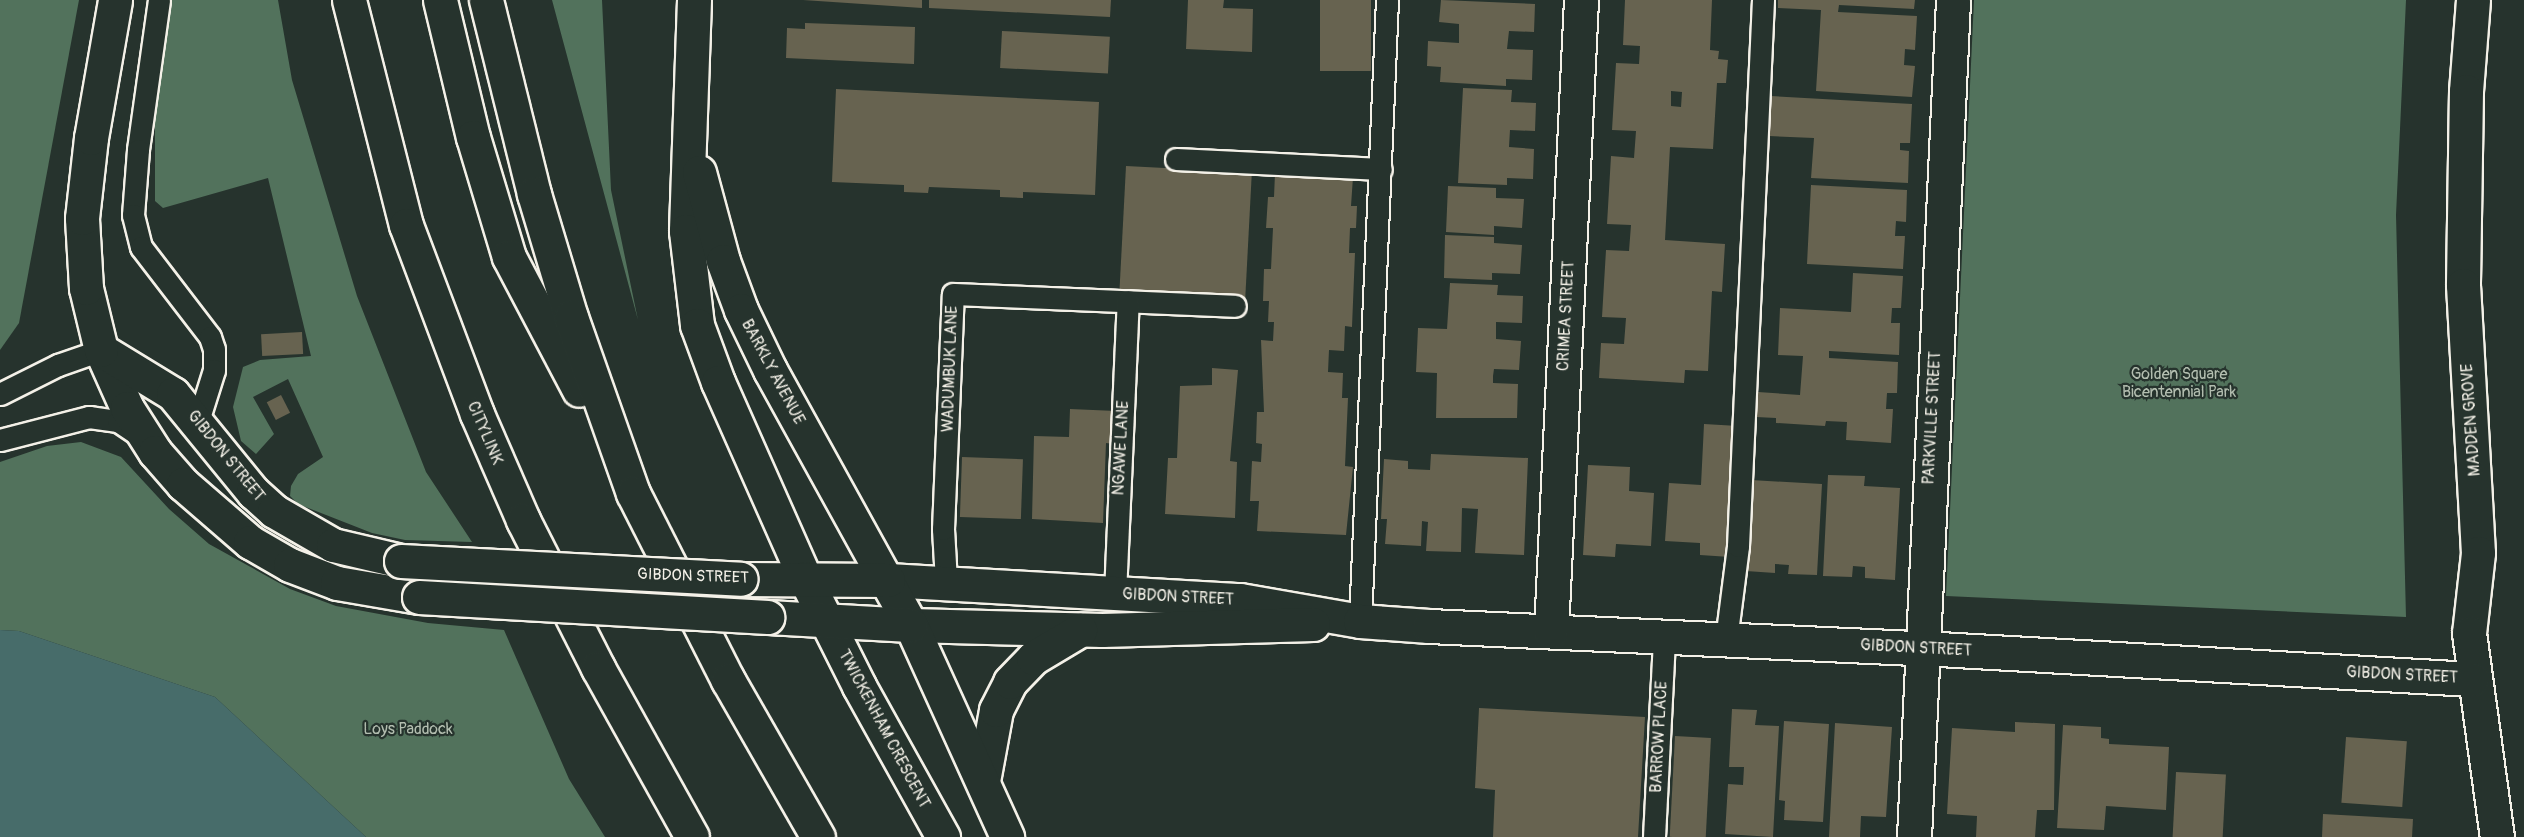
<!DOCTYPE html>
<style>
body{margin:0}
#map{position:relative;width:2524px;height:837px;overflow:hidden;background:#26332d;font-family:Pangolin,sans-serif}
div>[style]{position:absolute}
[style*='--x']{left:calc(var(--x)*1px);top:calc(var(--y)*1px);width:calc(var(--w)*1px);rotate:calc(var(--a)*1deg)}
.green>*{inset:0;background:#52725c}
.water>*{inset:0;background:#476c6a}
.building>*{inset:0;background:#676350;transform-origin:0 0}
.roads{filter:drop-shadow(2px 0 #f4f1e8) drop-shadow(-2px 0 #f4f1e8) drop-shadow(0 2px #f4f1e8) drop-shadow(0 -2px #f4f1e8)}
.service>*{height:21px;margin:-10.5px;padding:0 10.5px;transform-origin:10.5px;border-radius:10.5px;background:#26332d}
.minor>*{height:33px;margin:-16.5px;padding:0 16.5px;transform-origin:16.5px;border-radius:16.5px;background:#26332d}
.secondary>*{height:33px;margin:-16.5px;padding:0 16.5px;transform-origin:16.5px;border-radius:16.5px;background:#26332d}
.motorway>*{height:33px;margin:-16.5px;padding:0 16.5px;transform-origin:16.5px;border-radius:16.5px;background:#26332d}
.bridges{filter:drop-shadow(2px 0 #f4f1e8) drop-shadow(-2px 0 #f4f1e8) drop-shadow(0 2px #f4f1e8) drop-shadow(0 -2px #f4f1e8)}
.secondary-bridge>*{height:33px;margin:-16.5px;padding:0 16.5px;transform-origin:16.5px;border-radius:16.5px;background:#26332d}
span{translate:-50% -50%;white-space:nowrap;text-align:center;line-height:1.15;-webkit-text-stroke:4.5px #26332d;paint-order:stroke}
.street-label{font-size:16px;color:#f4f1e8}
.park-label{font-size:16px;color:#b3beb0}
</style>
<div id="map">
<div class="green">
<div style="clip-path:polygon(0 0,79px 0,19px 323px,0 350px)"></div>
<div style="clip-path:polygon(171px 0,278px 0,292px 80px,357px 296px,426px 472px,472px 542px,405px 540px,372px 533px,298px 504px,290px 496px,291px 486px,298px 474px,323px 457px,288px 379px,253px 397px,274px 434px,256px 454px,241px 441px,233px 407px,243px 367px,260px 360px,311px 356px,268px 178px,163px 208px,155px 201px,155px 108px)"></div>
<div style="clip-path:polygon(552px 0,602px 0,611px 190px,638px 320px)"></div>
<div style="clip-path:polygon(1974px 0,2406px 0,2396px 215px,2406px 617px,1946px 596px)"></div>
<div style="clip-path:polygon(81px 442px,121px 457px,169px 509px,209px 544px,290px 589px,336px 606px,428px 623px,504px 630px,569px 779px,605px 837px,366px 837px,215px 697px,19px 631px,0 630px,0 462px,47px 446px)"></div>
</div>
<div class="water">
<div style="clip-path:polygon(0 630px,19px 631px,215px 697px,366px 837px,0 837px)"></div>
</div>
<div class="building">
<div style="clip-path:polygon(803px 0,922px 0,922px 8px)"></div>
<div style="clip-path:polygon(929px 0,1111px 0,1110px 17px,929px 8px)"></div>
<div style="clip-path:polygon(1188px 0,1224px 0,1223px 8px,1253px 9px,1252px 52px,1186px 49px)"></div>
<div style="left:1320px;top:0;width:51px;height:71px"></div>
<div style="clip-path:polygon(1441px 0,1535px 4px,1534px 32px,1509px 31px,1507px 49px,1533px 50px,1532px 80px,1506px 79px,1506px 86px,1440px 82px,1441px 67px,1427px 66px,1428px 41px,1459px 43px,1459px 24px,1439px 22px)"></div>
<div style="clip-path:polygon(evenodd,1625px 0,1712px 0,1710px 50px,1719px 51px,1718px 59px,1728px 60px,1726px 83px,1717px 83px,1713px 149px,1670px 147px,1665px 240px,1725px 244px,1722px 292px,1712px 291px,1708px 371px,1685px 370px,1684px 383px,1599px 378px,1601px 343px,1624px 344px,1626px 318px,1602px 317px,1606px 250px,1629px 251px,1631px 225px,1607px 224px,1611px 156px,1634px 158px,1636px 131px,1612px 130px,1616px 63px,1639px 64px,1640px 46px,1623px 45px,1625px 0,1671px 91px,1682px 92px,1681px 107px,1671px 106px,1671px 91px)"></div>
<div style="clip-path:polygon(1778px 0,1915px 0,1914px 9px,1839px 5px,1838px 12px,1917px 16px,1915px 50px,1905px 49px,1904px 65px,1915px 66px,1912px 97px,1816px 91px,1821px 10px,1778px 8px)"></div>
<div style="clip-path:polygon(805px 23px,915px 27px,914px 64px,786px 58px,787px 28px,805px 29px)"></div>
<div style="left:1002px;top:31px;width:108px;height:37px;rotate:3deg"></div>
<div style="clip-path:polygon(1463px 88px,1512px 90px,1511px 102px,1536px 103px,1535px 131px,1510px 130px,1509px 147px,1534px 149px,1533px 179px,1507px 178px,1507px 185px,1458px 183px)"></div>
<div style="clip-path:polygon(836px 89px,1099px 102px,1095px 195px,1023px 192px,1023px 198px,1000px 197px,1000px 190px,929px 187px,928px 193px,904px 192px,904px 185px,832px 182px)"></div>
<div style="clip-path:polygon(1771px 96px,1912px 104px,1910px 143px,1900px 143px,1900px 150px,1909px 151px,1908px 183px,1811px 178px,1814px 138px,1769px 136px)"></div>
<div style="left:1126px;top:166px;width:126px;height:126px;rotate:3deg"></div>
<div style="clip-path:polygon(1275px 173px,1353px 177px,1351px 206px,1357px 206px,1356px 228px,1350px 228px,1349px 253px,1355px 253px,1352px 327px,1345px 326px,1344px 351px,1329px 350px,1328px 372px,1343px 373px,1342px 398px,1348px 398px,1345px 466px,1353px 467px,1346px 535px,1257px 531px,1259px 501px,1250px 501px,1252px 461px,1261px 462px,1262px 444px,1256px 443px,1257px 412px,1264px 412px,1261px 340px,1273px 341px,1274px 322px,1268px 322px,1269px 301px,1263px 301px,1264px 269px,1271px 269px,1273px 228px,1266px 228px,1268px 197px,1274px 197px)"></div>
<div style="clip-path:polygon(1811px 185px,1907px 190px,1906px 222px,1896px 221px,1895px 236px,1905px 236px,1903px 269px,1807px 264px)"></div>
<div style="clip-path:polygon(1448px 186px,1496px 188px,1496px 198px,1524px 199px,1522px 228px,1494px 226px,1494px 235px,1446px 232px)"></div>
<div style="clip-path:polygon(1445px 235px,1494px 237px,1494px 243px,1522px 245px,1520px 274px,1492px 273px,1492px 280px,1444px 278px)"></div>
<div style="clip-path:polygon(1853px 273px,1903px 276px,1901px 308px,1892px 308px,1891px 323px,1900px 323px,1899px 355px,1829px 351px,1829px 358px,1898px 362px,1897px 393px,1887px 393px,1886px 409px,1893px 409px,1891px 443px,1846px 440px,1847px 422px,1826px 421px,1825px 426px,1776px 423px,1776px 418px,1756px 417px,1758px 392px,1800px 395px,1803px 356px,1778px 355px,1780px 308px,1851px 312px)"></div>
<div style="clip-path:polygon(1450px 283px,1498px 285px,1497px 295px,1523px 296px,1522px 323px,1496px 322px,1496px 339px,1521px 341px,1519px 370px,1494px 369px,1493px 376px,1493px 383px,1518px 384px,1517px 418px,1436px 418px,1437px 373px,1416px 372px,1418px 328px,1447px 329px)"></div>
<div style="left:302px;top:332px;width:22px;height:41px;rotate:87deg"></div>
<div style="clip-path:polygon(1212px 368px,1238px 370px,1230px 461px,1237px 462px,1235px 518px,1165px 514px,1168px 458px,1177px 458px,1180px 386px,1212px 385px)"></div>
<div style="left:281px;top:395px;width:20px;height:16px;rotate:63deg"></div>
<div style="clip-path:polygon(1070px 409px,1116px 411px,1114px 444px,1106px 443px,1103px 523px,1032px 519px,1034px 436px,1069px 437px)"></div>
<div style="clip-path:polygon(1704px 424px,1738px 426px,1730px 557px,1700px 555px,1700px 543px,1665px 541px,1669px 483px,1701px 485px)"></div>
<div style="clip-path:polygon(1431px 454px,1528px 458px,1524px 555px,1475px 553px,1478px 509px,1462px 508px,1461px 552px,1426px 551px,1428px 522px,1422px 521px,1421px 546px,1385px 544px,1387px 519px,1381px 519px,1384px 459px,1408px 461px,1408px 469px,1430px 470px)"></div>
<div style="left:962px;top:457px;width:61px;height:60px;rotate:2deg"></div>
<div style="clip-path:polygon(1588px 465px,1630px 467px,1629px 491px,1654px 493px,1651px 546px,1616px 544px,1615px 557px,1583px 555px)"></div>
<div style="clip-path:polygon(1828px 475px,1865px 476px,1864px 486px,1900px 488px,1895px 580px,1865px 578px,1865px 567px,1853px 566px,1852px 577px,1823px 576px)"></div>
<div style="clip-path:polygon(1751px 480px,1822px 484px,1817px 575px,1788px 574px,1789px 565px,1775px 564px,1775px 573px,1746px 571px)"></div>
<div style="clip-path:polygon(1479px 708px,1645px 717px,1638px 837px,1493px 837px,1495px 790px,1475px 788px)"></div>
<div style="clip-path:polygon(1732px 709px,1757px 710px,1755px 725px,1779px 726px,1773px 837px,1725px 834px,1728px 784px,1743px 785px,1744px 767px,1729px 767px)"></div>
<div style="clip-path:polygon(1784px 721px,1829px 724px,1823px 822px,1784px 820px,1785px 801px,1779px 800px)"></div>
<div style="clip-path:polygon(2015px 722px,2055px 724px,2054px 810px,2037px 810px,2035px 837px,1976px 837px,1977px 816px,1947px 814px,1952px 728px,2015px 732px)"></div>
<div style="clip-path:polygon(1835px 723px,1892px 727px,1886px 817px,1861px 816px,1860px 837px,1829px 837px)"></div>
<div style="clip-path:polygon(2063px 725px,2101px 727px,2101px 738px,2109px 739px,2109px 744px,2169px 747px,2166px 810px,2106px 806px,2104px 830px,2057px 828px)"></div>
<div style="left:1675px;top:736px;width:36px;height:101px;rotate:3deg"></div>
<div style="left:2346px;top:737px;width:61px;height:66px;rotate:4deg"></div>
<div style="left:2176px;top:772px;width:50px;height:65px;rotate:3deg"></div>
<div style="clip-path:polygon(2323px 814px,2413px 819px,2412px 837px,2322px 837px)"></div>
</div>
<div class="roads">
<div class="service">
<div style="--x:159;--y:0;--w:151;--a:98"></div>
<div style="--x:138;--y:150;--w:65;--a:94.4"></div>
<div style="--x:133;--y:215;--w:33;--a:76"></div>
<div style="--x:141;--y:247;--w:113;--a:52.5"></div>
<div style="--x:210;--y:337;--w:13;--a:72"></div>
<div style="--x:214;--y:349;--w:21;--a:90"></div>
<div style="--x:214;--y:370;--w:53;--a:107.4"></div>
<div style="--x:1176;--y:159;--w:205;--a:2.8"></div>
<div style="--x:0;--y:394;--w:65;--a:-26.6"></div>
<div style="--x:58;--y:365;--w:46;--a:-19.2"></div>
<div style="--x:0;--y:440;--w:92;--a:-14.5"></div>
<div style="--x:89;--y:417;--w:29;--a:8"></div>
<div style="--x:118;--y:421;--w:25;--a:34"></div>
<div style="--x:946;--y:581;--w:52;--a:-93.3"></div>
<div style="--x:943;--y:529;--w:235;--a:-87.6"></div>
<div style="--x:953;--y:294;--w:282;--a:2.4"></div>
<div style="--x:1115;--y:594;--w:293;--a:-87.5"></div>
<div style="--x:1360;--y:621;--w:622;--a:-87.51"></div>
<div style="--x:1726;--y:640;--w:95;--a:-82.7"></div>
<div style="--x:1738;--y:546;--w:547;--a:-87.38"></div>
<div style="--x:1654;--y:837;--w:200;--a:-87.1"></div>
</div>
<div class="minor">
<div style="--x:2473;--y:0;--w:91;--a:94.4"></div>
<div style="--x:2466;--y:91;--w:194;--a:90.9"></div>
<div style="--x:2463;--y:285;--w:268;--a:86.8"></div>
<div style="--x:2478;--y:553;--w:81;--a:96.4"></div>
<div style="--x:2469;--y:633;--w:206;--a:82.2"></div>
<div style="--x:888;--y:580;--w:353;--a:3.3"></div>
<div style="--x:1240;--y:600;--w:122;--a:9.9"></div>
<div style="--x:1360;--y:621;--w:69;--a:4.1"></div>
<div style="--x:1429;--y:626;--w:492;--a:2.6"></div>
<div style="--x:1921;--y:648;--w:552;--a:3.22"></div>
<div style="--x:911;--y:625;--w:191;--a:1.5"></div>
<div style="--x:1102;--y:630;--w:211;--a:-1.6"></div>
<div style="--x:1551;--y:631;--w:632;--a:-87.28"></div>
<div style="--x:983;--y:781;--w:72;--a:-79.6"></div>
<div style="--x:996;--y:710;--w:31;--a:-63"></div>
<div style="--x:1010;--y:682;--w:33;--a:-46"></div>
<div style="--x:1033;--y:658;--w:55;--a:-30.8"></div>
<div style="--x:1914;--y:837;--w:838;--a:-87.33"></div>
</div>
<div class="secondary">
<div style="--x:694;--y:0;--w:231;--a:92"></div>
<div style="--x:686;--y:231;--w:95;--a:83.3"></div>
<div style="--x:697;--y:325;--w:61;--a:69.8"></div>
<div style="--x:718;--y:382;--w:214;--a:66.1"></div>
<div style="--x:805;--y:578;--w:121;--a:63.4"></div>
<div style="--x:859;--y:686;--w:173;--a:60.9"></div>
<div style="--x:699;--y:172;--w:92;--a:74.9"></div>
<div style="--x:723;--y:261;--w:52;--a:69.8"></div>
<div style="--x:741;--y:310;--w:67;--a:64.2"></div>
<div style="--x:770;--y:370;--w:291;--a:61.1"></div>
<div style="--x:911;--y:625;--w:233;--a:65.6"></div>
<div style="--x:101;--y:350;--w:64;--a:65.9"></div>
<div style="--x:127;--y:408;--w:52;--a:57.5"></div>
<div style="--x:155;--y:452;--w:43;--a:48.8"></div>
<div style="--x:183;--y:484;--w:89;--a:40.9"></div>
<div style="--x:250;--y:542;--w:46;--a:29.9"></div>
<div style="--x:290;--y:565;--w:50;--a:21"></div>
<div style="--x:337;--y:583;--w:83;--a:9.7"></div>
<div style="--x:101;--y:350;--w:84;--a:31.4"></div>
<div style="--x:173;--y:394;--w:127;--a:50.8"></div>
<div style="--x:253;--y:492;--w:28;--a:42"></div>
<div style="--x:274;--y:511;--w:68;--a:30"></div>
<div style="--x:333;--y:545;--w:70;--a:13.2"></div>
<div style="--x:741;--y:579;--w:147;--a:0.4"></div>
<div style="--x:767;--y:617;--w:144;--a:3.2"></div>
</div>
<div class="motorway">
<div style="--x:349;--y:0;--w:232;--a:75.8"></div>
<div style="--x:406;--y:225;--w:202;--a:69.4"></div>
<div style="--x:477;--y:414;--w:116;--a:66.5"></div>
<div style="--x:523;--y:520;--w:166;--a:63.1"></div>
<div style="--x:598;--y:668;--w:193;--a:60.9"></div>
<div style="--x:440;--y:0;--w:141;--a:76.5"></div>
<div style="--x:473;--y:137;--w:125;--a:73.3"></div>
<div style="--x:509;--y:257;--w:150;--a:62.2"></div>
<div style="--x:486;--y:0;--w:200;--a:76.1"></div>
<div style="--x:534;--y:194;--w:128;--a:73.3"></div>
<div style="--x:571;--y:317;--w:187;--a:70.6"></div>
<div style="--x:633;--y:493;--w:210;--a:63.1"></div>
<div style="--x:728;--y:680;--w:181;--a:60.2"></div>
<div style="--x:101;--y:350;--w:64;--a:-103.6"></div>
<div style="--x:86;--y:288;--w:70;--a:-93.3"></div>
<div style="--x:82;--y:218;--w:81;--a:-83.6"></div>
<div style="--x:91;--y:138;--w:140;--a:-80.1"></div>
</div>
</div>
<div class="bridges">
<div class="secondary-bridge">
<div style="--x:401;--y:561;--w:340;--a:3"></div>
<div style="--x:419;--y:597;--w:349;--a:3.3"></div>
</div>
</div>
<div class="street-label">
<span style="left:1566px;top:316px;rotate:-87deg">CRIMEA STREET</span>
<span style="left:950px;top:369px;rotate:-88deg">WADUMBUK LANE</span>
<span style="left:773px;top:372px;rotate:62deg">BARKLY AVENUE</span>
<span style="left:1932px;top:418px;rotate:-87deg">PARKVILLE STREET</span>
<span style="left:2471px;top:420px;rotate:-94deg">MADDEN GROVE</span>
<span style="left:485px;top:433px;rotate:67deg">CITYLINK</span>
<span style="left:1121px;top:448px;rotate:-87deg">NGAWE LANE</span>
<span style="left:226px;top:456px;rotate:51deg">GIBDON STREET</span>
<span style="left:693px;top:576px;rotate:2deg">GIBDON STREET</span>
<span style="left:1178px;top:597px;rotate:3deg">GIBDON STREET</span>
<span style="left:1916px;top:648px;rotate:3deg">GIBDON STREET</span>
<span style="left:2402px;top:675px;rotate:3deg">GIBDON STREET</span>
<span style="left:884px;top:729px;rotate:62deg">TWICKENHAM CRESCENT</span>
<span style="left:1659px;top:737px;rotate:-87deg">BARROW PLACE</span>
</div>
<div class="park-label">
<span style="left:2179px;top:383px">Golden Square<br>Bicentennial Park</span>
<span style="left:408px;top:729px">Loys Paddock</span>
</div>
</div>
